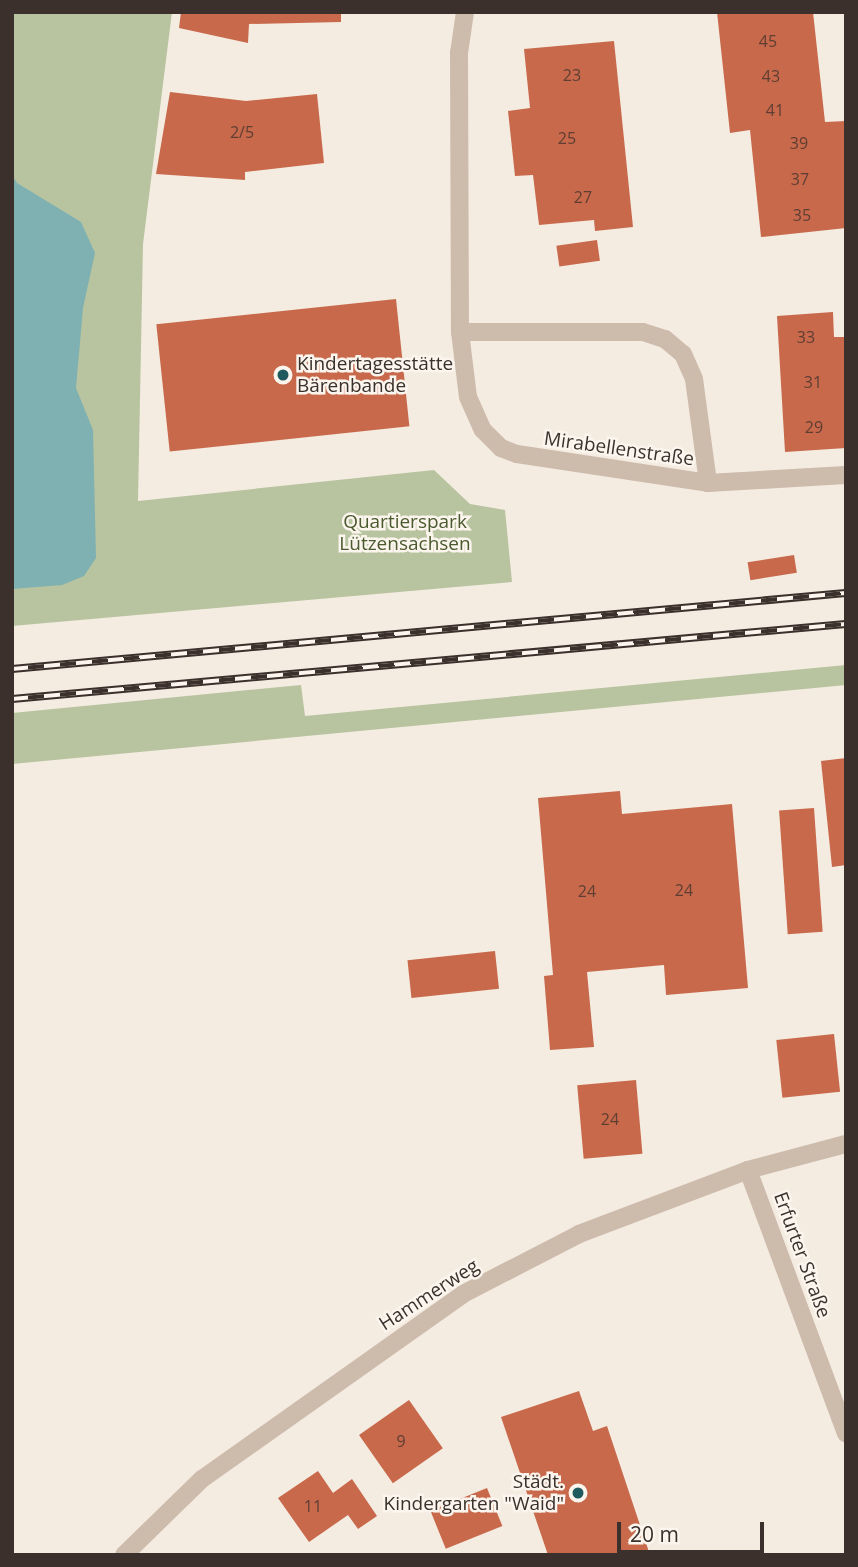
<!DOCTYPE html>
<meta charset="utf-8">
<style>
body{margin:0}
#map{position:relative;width:858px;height:1567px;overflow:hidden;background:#f4ebe1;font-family:"Open Sans",sans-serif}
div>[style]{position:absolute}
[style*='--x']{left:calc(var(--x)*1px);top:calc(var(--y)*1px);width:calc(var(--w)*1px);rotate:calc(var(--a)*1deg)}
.green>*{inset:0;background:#b8c4a0}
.water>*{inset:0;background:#7fb0b2}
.building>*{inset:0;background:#c8694b;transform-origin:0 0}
.street>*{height:18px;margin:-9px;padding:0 9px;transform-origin:9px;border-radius:9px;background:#cdbbac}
.rail>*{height:8px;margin-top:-4px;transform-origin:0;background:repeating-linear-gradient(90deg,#fbf5ee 0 16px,#3b302b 0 32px);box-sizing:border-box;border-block:2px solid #3b302b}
.dots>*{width:19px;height:19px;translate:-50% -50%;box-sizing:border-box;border:4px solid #fbf5ee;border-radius:50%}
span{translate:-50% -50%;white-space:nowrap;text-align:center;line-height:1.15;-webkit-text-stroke:5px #fbf5ee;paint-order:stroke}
.number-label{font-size:16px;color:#5e3e33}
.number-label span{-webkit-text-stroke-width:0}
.poi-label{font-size:19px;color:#3b302b}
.left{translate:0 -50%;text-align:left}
.right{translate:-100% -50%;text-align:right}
.street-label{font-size:19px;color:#3b302b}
.park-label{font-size:19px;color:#4a5a2e}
.frame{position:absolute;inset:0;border:14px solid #3b302b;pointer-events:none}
.scale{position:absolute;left:617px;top:1522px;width:147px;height:32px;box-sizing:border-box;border:4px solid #3b302b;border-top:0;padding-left:9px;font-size:21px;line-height:24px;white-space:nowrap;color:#3b302b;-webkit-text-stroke:5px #fbf5ee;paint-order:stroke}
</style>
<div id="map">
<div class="green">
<div style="clip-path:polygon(12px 12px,172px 12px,143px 244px,138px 501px,434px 470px,470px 504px,505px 510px,512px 582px,12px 626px)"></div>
<div style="clip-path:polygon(846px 665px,846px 685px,12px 764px,12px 713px,301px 685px,305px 716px)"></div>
</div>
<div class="water">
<div style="clip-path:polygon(12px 175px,17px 183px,81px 222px,95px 253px,83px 308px,76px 388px,93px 430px,96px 558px,84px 576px,62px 585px,12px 589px)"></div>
</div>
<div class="building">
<div style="clip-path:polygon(181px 12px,341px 12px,341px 22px,249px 24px,248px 43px,179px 28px)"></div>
<div style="clip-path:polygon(717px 12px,813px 12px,825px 122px,846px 121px,846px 228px,761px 237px,750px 130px,730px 133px)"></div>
<div style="clip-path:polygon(614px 41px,633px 227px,595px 231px,594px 220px,539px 225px,533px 175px,515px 176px,508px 111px,530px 108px,524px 49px)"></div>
<div style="clip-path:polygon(170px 92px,246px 101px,317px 94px,324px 163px,245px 172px,245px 180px,156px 174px)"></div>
<div style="left:597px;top:240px;width:21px;height:41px;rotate:82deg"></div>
<div style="left:396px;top:299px;width:128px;height:241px;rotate:84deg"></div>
<div style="clip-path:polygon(833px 312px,834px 337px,846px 337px,846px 448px,785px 452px,777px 316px)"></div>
<div style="left:794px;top:555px;width:18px;height:47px;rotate:81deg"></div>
<div style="clip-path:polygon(846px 758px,846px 865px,832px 867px,821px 761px)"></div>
<div style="clip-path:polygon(620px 791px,622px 814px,732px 804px,748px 988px,666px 995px,664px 965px,587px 972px,594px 1047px,550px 1050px,544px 976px,553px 975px,538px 798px)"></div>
<div style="left:814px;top:808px;width:124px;height:35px;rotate:86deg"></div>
<div style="left:495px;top:951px;width:38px;height:88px;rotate:84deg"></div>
<div style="left:834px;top:1034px;width:58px;height:58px;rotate:84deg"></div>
<div style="left:636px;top:1080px;width:74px;height:59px;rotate:85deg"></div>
<div style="clip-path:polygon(579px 1391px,593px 1431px,607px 1426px,650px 1555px,548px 1555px,501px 1417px)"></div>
<div style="left:409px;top:1400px;width:59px;height:61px;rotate:55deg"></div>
<div style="clip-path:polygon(318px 1471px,333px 1493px,352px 1479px,377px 1516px,358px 1529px,348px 1515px,309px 1542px,278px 1498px)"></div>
<div style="left:487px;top:1488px;width:41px;height:61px;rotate:68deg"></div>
</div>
<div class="street">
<div style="--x:465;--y:12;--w:41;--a:98.3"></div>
<div style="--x:459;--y:53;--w:279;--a:89.8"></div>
<div style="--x:460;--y:332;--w:65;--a:83"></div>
<div style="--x:468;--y:397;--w:36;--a:66"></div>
<div style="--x:483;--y:430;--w:25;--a:45"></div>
<div style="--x:501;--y:448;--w:17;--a:21"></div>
<div style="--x:517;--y:454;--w:193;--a:8.6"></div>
<div style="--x:708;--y:483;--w:138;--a:-3.3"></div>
<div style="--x:460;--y:332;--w:183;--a:0"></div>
<div style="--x:643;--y:332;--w:23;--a:18"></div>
<div style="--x:665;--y:339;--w:23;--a:40"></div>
<div style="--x:683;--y:354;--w:27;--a:66"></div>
<div style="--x:694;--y:379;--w:105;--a:82.3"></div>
<div style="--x:748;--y:1170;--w:281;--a:69.6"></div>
<div style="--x:124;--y:1555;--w:109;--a:-44.3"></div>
<div style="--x:202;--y:1479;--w:320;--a:-35.3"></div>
<div style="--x:463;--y:1294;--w:131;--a:-27.3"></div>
<div style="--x:579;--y:1234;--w:181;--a:-20.7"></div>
<div style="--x:748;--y:1170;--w:101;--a:-14.9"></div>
</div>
<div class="rail">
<div style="--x:12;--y:669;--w:837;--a:-5.21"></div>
<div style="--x:12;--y:699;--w:837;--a:-5.14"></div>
</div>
<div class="dots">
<div style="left:283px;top:375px;background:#1f5a5e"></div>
<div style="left:578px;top:1493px;background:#1f5a5e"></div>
</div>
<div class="number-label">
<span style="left:768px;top:41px">45</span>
<span style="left:572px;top:75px">23</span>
<span style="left:771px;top:76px">43</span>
<span style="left:775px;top:110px">41</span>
<span style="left:242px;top:132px">2/5</span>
<span style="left:567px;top:138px">25</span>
<span style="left:799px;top:143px">39</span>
<span style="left:800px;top:179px">37</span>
<span style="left:583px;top:197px">27</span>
<span style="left:802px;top:215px">35</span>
<span style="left:806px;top:337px">33</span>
<span style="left:813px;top:382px">31</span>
<span style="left:814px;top:427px">29</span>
<span style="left:684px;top:890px">24</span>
<span style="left:587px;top:891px">24</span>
<span style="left:610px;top:1119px">24</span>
<span style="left:401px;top:1441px">9</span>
<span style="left:313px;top:1506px">11</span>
</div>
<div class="poi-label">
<span class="left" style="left:297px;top:375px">Kindertagesstätte<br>Bärenbande</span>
<span class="right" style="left:564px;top:1493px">Städt.<br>Kindergarten "Waid"</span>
</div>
<div class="street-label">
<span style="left:619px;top:449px;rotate:8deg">Mirabellenstraße</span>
<span style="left:802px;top:1255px;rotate:70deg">Erfurter Straße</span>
<span style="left:429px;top:1295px;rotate:-33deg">Hammerweg</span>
</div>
<div class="park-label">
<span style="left:405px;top:533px">Quartierspark<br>Lützensachsen</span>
</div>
<div class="frame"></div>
<div class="scale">20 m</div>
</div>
